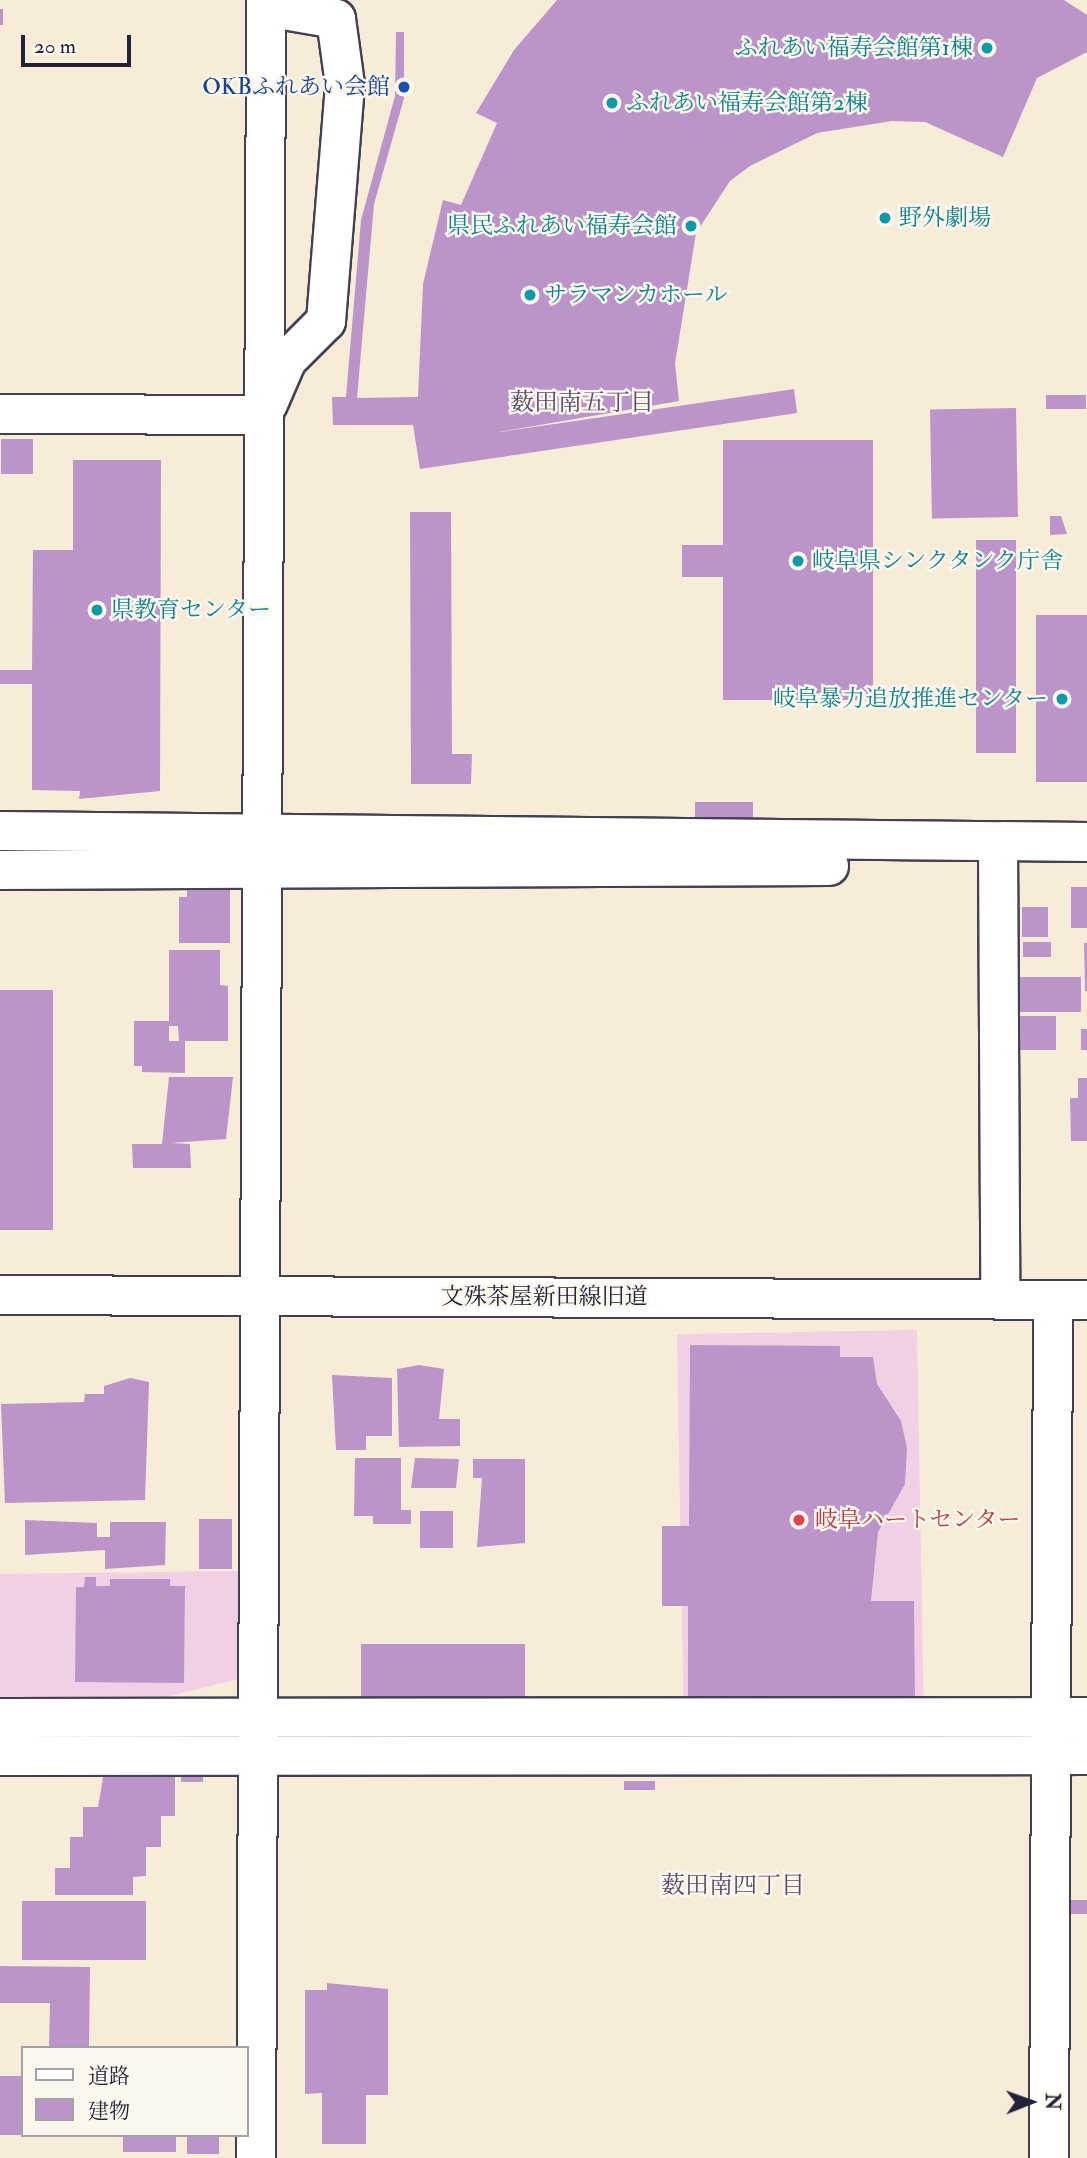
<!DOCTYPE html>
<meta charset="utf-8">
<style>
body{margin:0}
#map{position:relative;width:1087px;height:2158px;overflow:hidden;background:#f7ecd8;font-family:"IM FELL Double Pica","Noto Serif JP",serif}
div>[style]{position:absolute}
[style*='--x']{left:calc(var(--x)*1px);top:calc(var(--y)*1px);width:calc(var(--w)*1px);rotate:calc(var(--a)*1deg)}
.built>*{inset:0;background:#f0d0e4;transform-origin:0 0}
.building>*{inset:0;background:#bb95c9;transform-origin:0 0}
.roads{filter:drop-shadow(2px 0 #424053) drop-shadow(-2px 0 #424053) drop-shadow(0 2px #424053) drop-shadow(0 -2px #424053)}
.minor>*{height:38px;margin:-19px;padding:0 19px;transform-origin:19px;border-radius:19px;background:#fff}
.dots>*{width:19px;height:19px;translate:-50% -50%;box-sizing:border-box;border:4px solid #fbf7ec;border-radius:50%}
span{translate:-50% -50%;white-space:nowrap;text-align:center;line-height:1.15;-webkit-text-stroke:5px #fbf7ec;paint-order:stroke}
.culture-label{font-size:23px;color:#0d838f}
.right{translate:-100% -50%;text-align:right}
.left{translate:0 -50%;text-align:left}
.transit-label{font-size:23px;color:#164399}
.street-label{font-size:23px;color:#22223b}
.health-label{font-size:23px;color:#be3a42}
.neighbourhood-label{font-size:24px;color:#584a6d}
.legend{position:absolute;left:21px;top:2046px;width:228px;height:91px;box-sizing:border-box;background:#fbf7ec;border:2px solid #a4a2a5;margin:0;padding:9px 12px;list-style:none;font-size:21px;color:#22223b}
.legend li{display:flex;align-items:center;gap:14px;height:35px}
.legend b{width:35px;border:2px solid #a4a2a5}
.north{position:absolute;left:996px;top:2067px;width:70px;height:70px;-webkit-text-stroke:5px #fbf7ec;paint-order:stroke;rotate:89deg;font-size:19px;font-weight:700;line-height:28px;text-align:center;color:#22223b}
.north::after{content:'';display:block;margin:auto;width:24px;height:32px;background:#22223b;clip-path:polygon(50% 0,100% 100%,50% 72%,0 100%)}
.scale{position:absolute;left:21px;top:35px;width:110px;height:32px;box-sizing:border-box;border:4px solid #22223b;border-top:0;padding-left:9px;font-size:21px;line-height:24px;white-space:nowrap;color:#22223b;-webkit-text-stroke:5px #fbf7ec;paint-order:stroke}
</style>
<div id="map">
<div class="built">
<div style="left:917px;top:1330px;width:377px;height:240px;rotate:89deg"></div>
<div style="clip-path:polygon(240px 1571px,239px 1679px,162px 1698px,0 1698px,0 1574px)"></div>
</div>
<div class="building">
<div style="clip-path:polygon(557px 0,1064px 0,1087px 15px,1087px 52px,1037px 78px,1003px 157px,925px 122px,892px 121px,817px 133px,750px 166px,730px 181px,696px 233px,675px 364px,679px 401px,493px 433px,794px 389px,797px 413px,420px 469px,413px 425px,333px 425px,332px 397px,346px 397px,361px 220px,395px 96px,396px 32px,404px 32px,404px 98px,374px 204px,357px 398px,418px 397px,423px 284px,443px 200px,461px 205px,497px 123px,476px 113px,514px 50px)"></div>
<div style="left:0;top:9px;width:3px;height:16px"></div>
<div style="left:1046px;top:395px;width:40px;height:14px"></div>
<div style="left:1016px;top:408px;width:109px;height:86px;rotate:89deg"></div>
<div style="left:1px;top:439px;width:32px;height:35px"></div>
<div style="clip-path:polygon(723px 440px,873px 440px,873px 700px,723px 700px,723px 577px,682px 577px,682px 545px,723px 545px)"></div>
<div style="clip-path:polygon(73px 460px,161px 460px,160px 791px,79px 799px,80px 791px,32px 790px,32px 684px,0 684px,0 670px,32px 670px,33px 550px,73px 550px)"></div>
<div style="clip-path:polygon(410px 512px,451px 512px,452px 754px,472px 754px,471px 784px,411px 784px)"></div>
<div style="clip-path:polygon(1050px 516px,1061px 516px,1067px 534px,1050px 535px)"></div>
<div style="left:976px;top:540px;width:40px;height:213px"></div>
<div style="left:1036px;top:615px;width:51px;height:167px"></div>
<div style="left:695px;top:802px;width:58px;height:16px"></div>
<div style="clip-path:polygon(187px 875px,230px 875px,230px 943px,179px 943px,179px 897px,187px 897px)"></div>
<div style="left:1087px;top:887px;width:41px;height:16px;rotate:90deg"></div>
<div style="left:1048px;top:907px;width:30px;height:26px;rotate:90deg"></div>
<div style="left:1023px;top:942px;width:28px;height:15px"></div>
<div style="clip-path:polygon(1084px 943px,1087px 943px,1087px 991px,1085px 991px)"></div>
<div style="clip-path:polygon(evenodd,169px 950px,220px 950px,220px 985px,228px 986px,228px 1041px,185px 1041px,185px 1073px,142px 1072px,142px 1066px,134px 1066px,134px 1021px,169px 1021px,169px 950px,169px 1026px,178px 1026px,179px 1041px,169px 1041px,169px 1026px)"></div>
<div style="left:1020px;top:977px;width:61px;height:35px"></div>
<div style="left:0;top:990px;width:53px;height:240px"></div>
<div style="left:1020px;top:1016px;width:36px;height:34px"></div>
<div style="left:1081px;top:1029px;width:6px;height:21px"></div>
<div style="clip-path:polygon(169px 1077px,233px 1077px,226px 1139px,170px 1143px,190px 1144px,191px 1168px,133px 1168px,132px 1144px,162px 1144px)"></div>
<div style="clip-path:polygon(1078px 1078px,1087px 1078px,1087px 1141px,1071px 1141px,1070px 1098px,1078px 1098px)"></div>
<div style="clip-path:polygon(690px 1345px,840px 1346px,840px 1357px,873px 1357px,877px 1384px,901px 1421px,907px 1448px,905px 1484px,878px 1532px,871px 1601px,914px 1601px,915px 1698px,688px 1698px,688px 1606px,662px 1606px,662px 1526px,689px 1526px)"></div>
<div style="clip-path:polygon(419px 1365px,444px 1369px,439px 1419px,460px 1419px,460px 1446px,399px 1447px,397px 1369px)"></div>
<div style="clip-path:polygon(332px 1375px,392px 1378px,392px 1436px,366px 1436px,366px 1450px,336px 1450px)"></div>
<div style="clip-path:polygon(130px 1378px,149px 1382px,145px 1500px,5px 1503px,1px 1404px,84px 1402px,85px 1394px,104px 1394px,104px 1386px)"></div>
<div style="clip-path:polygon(355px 1458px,401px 1458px,401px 1510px,411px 1510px,411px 1524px,373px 1524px,373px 1516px,354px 1516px)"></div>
<div style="clip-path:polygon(415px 1458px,459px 1459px,456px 1488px,411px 1488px)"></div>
<div style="clip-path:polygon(473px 1459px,525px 1459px,525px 1543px,477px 1547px,482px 1478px,473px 1478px)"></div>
<div style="left:420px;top:1511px;width:33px;height:37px"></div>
<div style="left:199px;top:1519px;width:33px;height:50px"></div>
<div style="clip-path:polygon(25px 1520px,97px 1523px,97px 1537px,110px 1537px,110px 1522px,166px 1522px,165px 1565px,105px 1569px,105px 1550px,25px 1555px)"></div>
<div style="clip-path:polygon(85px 1577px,96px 1577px,96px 1586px,110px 1586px,110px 1579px,170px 1579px,170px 1586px,185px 1586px,184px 1683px,75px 1682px,76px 1587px,84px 1587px)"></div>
<div style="left:525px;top:1644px;width:60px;height:164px;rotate:90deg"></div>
<div style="clip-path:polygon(104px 1772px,175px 1773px,175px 1816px,161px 1816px,161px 1847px,146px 1847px,146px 1876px,133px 1877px,133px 1895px,55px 1895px,55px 1868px,70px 1868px,70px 1837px,83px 1837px,83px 1807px,98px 1807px)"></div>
<div style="left:181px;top:1773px;width:22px;height:9px"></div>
<div style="left:655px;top:1781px;width:9px;height:31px;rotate:90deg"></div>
<div style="left:1064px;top:1900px;width:23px;height:14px"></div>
<div style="left:22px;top:1901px;width:124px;height:59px"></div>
<div style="clip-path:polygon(0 1966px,90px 1967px,89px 2048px,49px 2048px,50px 2003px,0 2003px)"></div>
<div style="clip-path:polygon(327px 1983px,388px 1989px,388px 2095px,366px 2095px,366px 2144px,322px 2144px,322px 2093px,305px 2094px,305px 1990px,327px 1990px)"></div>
<div style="left:0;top:2076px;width:23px;height:59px"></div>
<div style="left:123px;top:2135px;width:53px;height:17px"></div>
<div style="left:187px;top:2135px;width:32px;height:19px"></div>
</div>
<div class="roads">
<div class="minor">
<div style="--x:266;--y:7;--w:71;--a:9.7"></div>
<div style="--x:336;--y:19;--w:67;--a:82.2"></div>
<div style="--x:345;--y:85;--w:237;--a:94.6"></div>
<div style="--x:326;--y:321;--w:55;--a:135"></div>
<div style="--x:287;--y:360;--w:48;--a:113.4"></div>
<div style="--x:0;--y:414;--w:263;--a:0.2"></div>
<div style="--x:0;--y:831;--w:1087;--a:0.58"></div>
<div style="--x:998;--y:842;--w:456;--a:89.7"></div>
<div style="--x:0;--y:870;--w:829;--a:-0.28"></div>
<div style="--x:0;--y:1295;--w:1087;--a:0.26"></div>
<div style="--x:0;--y:1718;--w:1087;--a:-0.05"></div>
<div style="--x:0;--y:1756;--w:1087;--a:-0.05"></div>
<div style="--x:256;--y:2158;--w:2158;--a:-89.73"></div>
<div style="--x:1049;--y:2158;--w:858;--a:-89.73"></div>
</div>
</div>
<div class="dots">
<div style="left:987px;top:48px;background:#0f9aa8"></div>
<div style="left:404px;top:87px;background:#1a4fb4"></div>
<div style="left:612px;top:103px;background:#0f9aa8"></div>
<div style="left:885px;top:218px;background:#0f9aa8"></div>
<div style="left:691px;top:226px;background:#0f9aa8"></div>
<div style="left:530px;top:295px;background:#0f9aa8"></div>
<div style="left:798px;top:561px;background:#0f9aa8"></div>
<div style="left:97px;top:610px;background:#0f9aa8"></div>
<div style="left:1062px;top:699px;background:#0f9aa8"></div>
<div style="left:799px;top:1520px;background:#e0444e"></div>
</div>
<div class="culture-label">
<span class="right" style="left:973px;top:48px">ふれあい福寿会館第1棟</span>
<span class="left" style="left:626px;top:103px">ふれあい福寿会館第2棟</span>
<span class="left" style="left:899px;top:218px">野外劇場</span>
<span class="right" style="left:677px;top:226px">県民ふれあい福寿会館</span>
<span class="left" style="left:544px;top:295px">サラマンカホール</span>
<span class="left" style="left:812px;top:561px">岐阜県シンクタンク庁舎</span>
<span class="left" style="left:111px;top:610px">県教育センター</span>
<span class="right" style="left:1048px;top:699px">岐阜暴力追放推進センター</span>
</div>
<div class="transit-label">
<span class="right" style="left:390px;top:87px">OKBふれあい会館</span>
</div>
<div class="street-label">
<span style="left:544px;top:1297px">文殊茶屋新田線旧道</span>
</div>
<div class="health-label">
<span class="left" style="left:815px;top:1520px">岐阜ハートセンター</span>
</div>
<div class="neighbourhood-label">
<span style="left:582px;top:403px">薮田南五丁目</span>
<span style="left:733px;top:1886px">薮田南四丁目</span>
</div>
<ul class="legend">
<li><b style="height:9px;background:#fff"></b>道路</li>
<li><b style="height:19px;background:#bb95c9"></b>建物</li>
</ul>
<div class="north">N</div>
<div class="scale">20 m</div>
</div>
